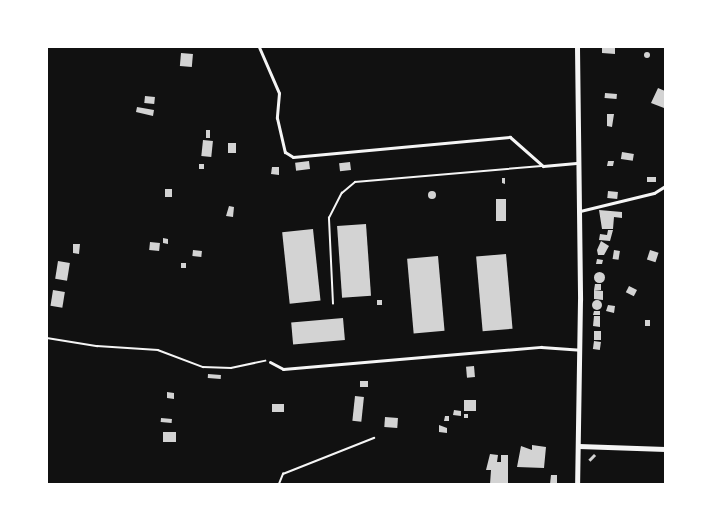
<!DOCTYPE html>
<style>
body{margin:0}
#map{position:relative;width:712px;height:531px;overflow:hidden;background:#111;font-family:"PT Sans Narrow",sans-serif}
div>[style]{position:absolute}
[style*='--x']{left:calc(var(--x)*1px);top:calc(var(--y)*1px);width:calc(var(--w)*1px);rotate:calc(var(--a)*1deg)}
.building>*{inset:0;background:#d3d3d3;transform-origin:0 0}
.round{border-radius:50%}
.path>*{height:1.5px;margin:-0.75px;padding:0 0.75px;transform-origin:0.75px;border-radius:0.75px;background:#f5f5f5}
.service>*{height:1.5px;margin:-0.75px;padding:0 0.75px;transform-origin:0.75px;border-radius:0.75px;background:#f5f5f5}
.minor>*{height:3px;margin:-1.5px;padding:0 1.5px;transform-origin:1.5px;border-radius:1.5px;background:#f5f5f5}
.secondary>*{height:4.5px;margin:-2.25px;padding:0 2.25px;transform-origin:2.25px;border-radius:2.25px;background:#f5f5f5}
.primary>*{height:5px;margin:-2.5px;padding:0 2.5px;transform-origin:2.5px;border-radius:2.5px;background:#f5f5f5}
span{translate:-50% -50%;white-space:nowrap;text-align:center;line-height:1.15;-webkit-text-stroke:3px #fff;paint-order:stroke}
.frame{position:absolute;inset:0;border:48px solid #fff;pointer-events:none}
</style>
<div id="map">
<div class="building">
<div style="clip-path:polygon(602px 47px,615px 47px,615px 54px,602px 53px)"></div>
<div class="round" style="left:644px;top:52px;width:6px;height:6px"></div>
<div style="left:181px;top:53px;width:12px;height:13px;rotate:5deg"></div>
<div style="clip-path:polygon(658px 88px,665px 91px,664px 108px,651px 103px)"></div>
<div style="left:605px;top:93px;width:12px;height:5px;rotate:5deg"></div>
<div style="left:145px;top:96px;width:10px;height:7px;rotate:6deg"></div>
<div style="clip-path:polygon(137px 107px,154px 110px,153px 116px,136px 112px)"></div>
<div style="clip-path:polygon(607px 114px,614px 114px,612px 127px,607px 126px)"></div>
<div style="left:206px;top:130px;width:4px;height:8px"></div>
<div style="left:203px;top:140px;width:10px;height:16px;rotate:6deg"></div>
<div style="left:228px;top:143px;width:8px;height:10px"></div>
<div style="left:622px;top:152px;width:12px;height:7px;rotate:9deg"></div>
<div style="left:309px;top:161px;width:8px;height:14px;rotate:83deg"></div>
<div style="clip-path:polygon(608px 161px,614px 161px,613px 166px,607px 166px)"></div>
<div style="left:350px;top:162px;width:8px;height:11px;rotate:83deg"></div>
<div style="left:199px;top:164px;width:5px;height:5px"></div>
<div style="clip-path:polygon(272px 167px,279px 167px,279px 175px,271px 174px)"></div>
<div style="left:647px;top:177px;width:9px;height:5px"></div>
<div style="clip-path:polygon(502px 178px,505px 178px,505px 184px,502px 183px)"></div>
<div style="left:165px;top:189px;width:7px;height:8px"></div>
<div class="round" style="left:428px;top:191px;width:8px;height:8px"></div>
<div style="left:608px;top:191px;width:10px;height:7px;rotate:6deg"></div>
<div style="left:496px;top:199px;width:10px;height:22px"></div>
<div style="clip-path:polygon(229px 206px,234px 207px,233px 217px,226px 216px)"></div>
<div style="clip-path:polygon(599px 210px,622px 212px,622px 218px,614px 217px,613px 229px,602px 229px)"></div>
<div style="left:366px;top:224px;width:72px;height:29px;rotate:86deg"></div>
<div style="left:313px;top:229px;width:72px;height:31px;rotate:84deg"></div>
<div style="clip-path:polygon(608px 230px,613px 230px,610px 241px,599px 240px,600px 234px,607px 235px)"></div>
<div style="clip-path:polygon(163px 238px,168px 239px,168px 244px,163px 243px)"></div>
<div style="clip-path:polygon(601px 241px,609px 246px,604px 255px,598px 255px,597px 250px)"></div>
<div style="left:150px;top:242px;width:10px;height:8px;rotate:6deg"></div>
<div style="clip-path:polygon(73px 244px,80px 244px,79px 254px,73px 253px)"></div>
<div style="left:193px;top:250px;width:9px;height:6px;rotate:6deg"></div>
<div style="left:614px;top:250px;width:6px;height:9px;rotate:9deg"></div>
<div style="left:650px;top:250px;width:9px;height:10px;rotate:18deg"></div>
<div style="left:506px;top:254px;width:75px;height:30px;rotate:85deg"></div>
<div style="left:438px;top:256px;width:75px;height:31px;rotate:85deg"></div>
<div style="clip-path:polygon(597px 259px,603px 260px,602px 264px,596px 264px)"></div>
<div style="left:58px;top:261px;width:12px;height:18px;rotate:9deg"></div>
<div style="left:181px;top:263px;width:5px;height:5px"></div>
<div class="round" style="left:593.5px;top:271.5px;width:11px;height:11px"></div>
<div style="clip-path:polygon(595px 284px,601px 284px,601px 290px,594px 290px)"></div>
<div style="left:629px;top:286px;width:9px;height:7px;rotate:27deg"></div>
<div style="left:53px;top:290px;width:12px;height:16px;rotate:9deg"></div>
<div style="clip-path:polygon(594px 290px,603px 291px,603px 300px,594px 299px)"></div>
<div style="left:377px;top:300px;width:5px;height:5px"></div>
<div class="round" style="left:592px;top:300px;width:10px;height:10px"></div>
<div style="clip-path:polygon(608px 305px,615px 306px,614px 313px,606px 311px)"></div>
<div style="clip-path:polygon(594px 311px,600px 311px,600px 315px,593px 315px)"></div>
<div style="clip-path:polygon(594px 316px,600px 316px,600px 327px,593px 326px)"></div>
<div style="left:343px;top:318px;width:22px;height:52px;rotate:85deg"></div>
<div style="left:645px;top:320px;width:5px;height:6px"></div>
<div style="left:594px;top:331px;width:7px;height:9px"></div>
<div style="left:594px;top:341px;width:7px;height:8px;rotate:8deg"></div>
<div style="left:474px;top:366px;width:11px;height:8px;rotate:85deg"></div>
<div style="left:208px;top:374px;width:13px;height:4px;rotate:4deg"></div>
<div style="left:360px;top:381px;width:8px;height:6px"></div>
<div style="clip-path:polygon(167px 392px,174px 393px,174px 399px,167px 398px)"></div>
<div style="left:355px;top:396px;width:9px;height:25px;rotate:6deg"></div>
<div style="left:476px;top:400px;width:11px;height:12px;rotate:90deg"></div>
<div style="left:272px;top:404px;width:12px;height:8px"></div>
<div style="clip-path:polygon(454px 410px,461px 411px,461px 416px,453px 415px)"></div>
<div style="left:464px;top:414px;width:4px;height:4px"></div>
<div style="clip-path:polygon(445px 416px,449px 416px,449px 421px,444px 421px)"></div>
<div style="left:385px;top:417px;width:13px;height:10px;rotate:4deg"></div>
<div style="left:161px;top:418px;width:11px;height:4px;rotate:5deg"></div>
<div style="clip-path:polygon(439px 425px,447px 428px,447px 433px,439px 432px)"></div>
<div style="left:163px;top:432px;width:13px;height:10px"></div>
<div style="clip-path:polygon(532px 445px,546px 447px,544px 468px,517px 467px,521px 446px,532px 450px)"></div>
<div style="clip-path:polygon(490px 454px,498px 455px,497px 462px,501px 462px,501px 455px,508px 455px,508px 484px,490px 484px,491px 470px,486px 470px)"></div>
<div style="left:594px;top:454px;width:3px;height:8px;rotate:45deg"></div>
<div style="clip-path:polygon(551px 475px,557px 475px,557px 484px,550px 484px)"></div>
</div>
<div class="path">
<div style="--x:47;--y:338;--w:51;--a:9.1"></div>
<div style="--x:97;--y:346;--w:61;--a:3.8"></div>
<div style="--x:158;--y:350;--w:48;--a:20.7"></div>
<div style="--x:203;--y:367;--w:28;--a:2"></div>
<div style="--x:231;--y:368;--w:35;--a:-12"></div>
<div style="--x:279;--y:484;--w:11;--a:-68"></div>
<div style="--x:283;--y:474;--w:98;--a:-21.6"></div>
</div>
<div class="service">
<div style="--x:333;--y:304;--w:86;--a:-92.7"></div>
<div style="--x:329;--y:218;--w:28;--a:-63"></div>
<div style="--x:342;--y:193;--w:17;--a:-40"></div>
<div style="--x:355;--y:182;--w:187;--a:-4.9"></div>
</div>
<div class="minor">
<div style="--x:259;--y:47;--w:50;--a:66.5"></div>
<div style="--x:279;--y:93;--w:25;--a:95"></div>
<div style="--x:277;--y:118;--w:35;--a:77"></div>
<div style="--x:285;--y:152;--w:9;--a:32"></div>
<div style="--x:293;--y:157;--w:218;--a:-5.3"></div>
<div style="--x:510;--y:137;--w:44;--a:41.3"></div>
<div style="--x:543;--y:166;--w:36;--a:-5"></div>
<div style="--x:580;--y:211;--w:76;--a:-13.7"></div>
<div style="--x:654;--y:193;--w:13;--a:-32"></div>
<div style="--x:270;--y:362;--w:15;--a:28"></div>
<div style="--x:283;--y:369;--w:259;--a:-4.9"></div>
<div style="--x:541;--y:347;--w:39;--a:4"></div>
</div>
<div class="secondary">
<div style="--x:579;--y:446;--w:86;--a:2"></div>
</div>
<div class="primary">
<div style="--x:577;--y:47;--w:253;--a:89.3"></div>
<div style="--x:580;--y:300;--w:184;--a:90.9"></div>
</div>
<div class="frame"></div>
</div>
